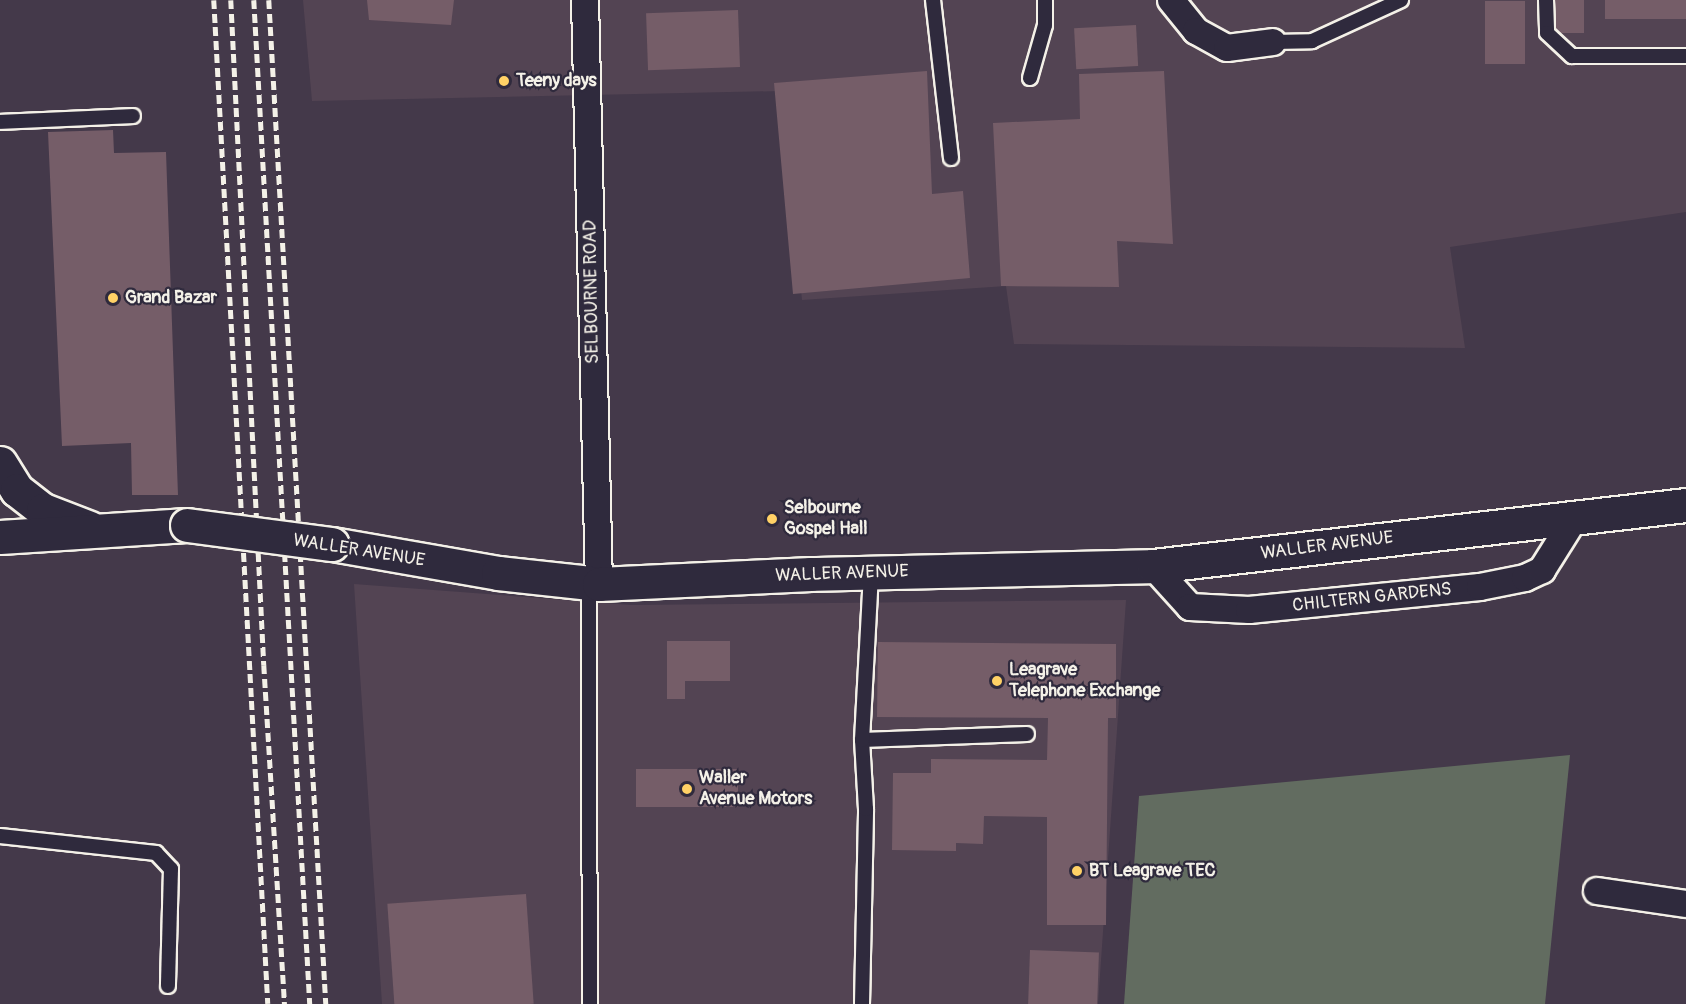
<!DOCTYPE html>
<style>
body{margin:0}
#map{position:relative;width:1686px;height:1004px;overflow:hidden;background:#44394a;font-family:Pangolin,sans-serif}
div>[style]{position:absolute}
[style*='--x']{left:calc(var(--x)*1px);top:calc(var(--y)*1px);width:calc(var(--w)*1px);rotate:calc(var(--a)*1deg)}
.built>*{inset:0;background:#534453}
.green>*{inset:0;background:#626c60}
.building>*{inset:0;background:#755d68;transform-origin:0 0}
.roads{filter:drop-shadow(2px 0 #f4f1e8) drop-shadow(-2px 0 #f4f1e8) drop-shadow(0 2px #f4f1e8) drop-shadow(0 -2px #f4f1e8)}
.service>*{height:14px;margin:-7px;padding:0 7px;transform-origin:7px;border-radius:7px;background:#2f2a3d}
.minor>*{height:26px;margin:-13px;padding:0 13px;transform-origin:13px;border-radius:13px;background:#2f2a3d}
.primary>*{height:33px;margin:-16.5px;padding:0 16.5px;transform-origin:16.5px;border-radius:16.5px;background:#2f2a3d}
.rail>*{height:4.5px;margin-top:-2.25px;transform-origin:0;background:repeating-linear-gradient(90deg,#f4f1e8 0 9px,transparent 0 13.5px)}
.bridges{filter:drop-shadow(2px 0 #f4f1e8) drop-shadow(-2px 0 #f4f1e8) drop-shadow(0 2px #f4f1e8) drop-shadow(0 -2px #f4f1e8)}
.primary-bridge>*{height:33px;margin:-16.5px;padding:0 16.5px;transform-origin:16.5px;border-radius:16.5px;background:#2f2a3d}
.dots>*{width:16px;height:16px;translate:-50% -50%;box-sizing:border-box;border:3px solid #2f2a3d;border-radius:50%}
span{translate:-50% -50%;white-space:nowrap;text-align:center;line-height:1.15;-webkit-text-stroke:4.5px #2f2a3d;paint-order:stroke}
.poi-label{font-size:18px;color:#f4f1e8;font-weight:700}
.left{translate:0 -50%;text-align:left}
.street-label{font-size:18px;color:#f4f1e8}
</style>
<div id="map">
<div class="built">
<div style="clip-path:polygon(303px 0,1686px 0,1686px 212px,1450px 247px,1465px 348px,1014px 344px,1006px 286px,802px 300px,781px 91px,312px 101px)"></div>
<div style="clip-path:polygon(354px 584px,631px 605px,1126px 600px,1098px 1004px,382px 1004px)"></div>
</div>
<div class="green">
<div style="clip-path:polygon(1570px 755px,1545px 1004px,1124px 1004px,1139px 796px)"></div>
</div>
<div class="building">
<div style="clip-path:polygon(367px 0,454px 0,451px 25px,369px 20px)"></div>
<div style="left:1552px;top:0;width:32px;height:33px"></div>
<div style="left:1605px;top:0;width:81px;height:19px"></div>
<div style="left:1485px;top:1px;width:40px;height:63px"></div>
<div style="left:738px;top:10px;width:57px;height:92px;rotate:88deg"></div>
<div style="left:1136px;top:25px;width:41px;height:62px;rotate:87deg"></div>
<div style="clip-path:polygon(927px 71px,932px 194px,963px 191px,970px 278px,793px 294px,774px 83px)"></div>
<div style="clip-path:polygon(1164px 71px,1173px 244px,1117px 241px,1119px 287px,1001px 286px,993px 123px,1080px 119px,1079px 74px)"></div>
<div style="clip-path:polygon(113px 130px,114px 153px,166px 152px,178px 495px,132px 495px,131px 443px,62px 446px,48px 132px)"></div>
<div style="clip-path:polygon(667px 641px,730px 641px,730px 681px,685px 681px,685px 699px,667px 699px)"></div>
<div style="clip-path:polygon(878px 642px,1116px 644px,1116px 718px,1108px 718px,1106px 925px,1047px 925px,1047px 817px,984px 816px,983px 844px,956px 843px,956px 851px,892px 850px,893px 773px,931px 773px,931px 759px,1047px 760px,1048px 718px,877px 717px)"></div>
<div style="left:738px;top:769px;width:38px;height:102px;rotate:90deg"></div>
<div style="left:526px;top:894px;width:110px;height:139px;rotate:86deg"></div>
<div style="left:1030px;top:950px;width:69px;height:54px;rotate:2deg"></div>
</div>
<div class="roads">
<div class="service">
<div style="--x:933;--y:0;--w:159;--a:83.5"></div>
<div style="--x:1546;--y:0;--w:33;--a:88"></div>
<div style="--x:1547;--y:33;--w:34;--a:43"></div>
<div style="--x:1572;--y:56;--w:114;--a:0"></div>
<div style="--x:1273;--y:42;--w:39;--a:-1"></div>
<div style="--x:1312;--y:41;--w:98;--a:-24.7"></div>
<div style="--x:1030;--y:78;--w:55;--a:-74.2"></div>
<div style="--x:1045;--y:25;--w:25;--a:-90"></div>
<div style="--x:0;--y:122;--w:133;--a:-2.6"></div>
<div style="--x:589;--y:584;--w:420;--a:89.9"></div>
<div style="--x:862;--y:740;--w:165;--a:-2.1"></div>
<div style="--x:0;--y:836;--w:157;--a:6.2"></div>
<div style="--x:156;--y:853;--w:22;--a:47"></div>
<div style="--x:171;--y:869;--w:117;--a:91.5"></div>
<div style="--x:862;--y:1004;--w:195;--a:-88.8"></div>
<div style="--x:866;--y:809;--w:69;--a:-93.3"></div>
<div style="--x:862;--y:740;--w:167;--a:-86.9"></div>
</div>
<div class="minor">
<div style="--x:585;--y:0;--w:584;--a:88.63"></div>
<div style="--x:1171;--y:0;--w:40;--a:51"></div>
<div style="--x:1196;--y:31;--w:35;--a:29"></div>
<div style="--x:1227;--y:48;--w:46;--a:-7.4"></div>
<div style="--x:1153;--y:566;--w:55;--a:47.9"></div>
<div style="--x:1190;--y:607;--w:59;--a:2.9"></div>
<div style="--x:1249;--y:610;--w:232;--a:-5.7"></div>
<div style="--x:1480;--y:587;--w:46;--a:-11.3"></div>
<div style="--x:1525;--y:578;--w:19;--a:-25"></div>
<div style="--x:1542;--y:570;--w:64;--a:-57.8"></div>
<div style="--x:1597;--y:891;--w:90;--a:8.3"></div>
</div>
<div class="primary">
<div style="--x:0;--y:463;--w:32;--a:58"></div>
<div style="--x:17;--y:490;--w:33;--a:38"></div>
<div style="--x:43;--y:510;--w:50;--a:21"></div>
<div style="--x:0;--y:537;--w:187;--a:-3.7"></div>
<div style="--x:332;--y:544;--w:169;--a:9.9"></div>
<div style="--x:498;--y:573;--w:102;--a:6.2"></div>
<div style="--x:599;--y:584;--w:212;--a:-2.7"></div>
<div style="--x:811;--y:574;--w:342;--a:-1.3"></div>
<div style="--x:1153;--y:566;--w:536;--a:-6.53"></div>
</div>
</div>
<div class="rail">
<div style="--x:214;--y:0;--w:1005;--a:86.92"></div>
<div style="--x:231;--y:0;--w:666;--a:87.16"></div>
<div style="--x:264;--y:665;--w:340;--a:86.5"></div>
<div style="--x:254;--y:0;--w:1006;--a:86.81"></div>
<div style="--x:269;--y:0;--w:1006;--a:86.75"></div>
</div>
<div class="bridges">
<div class="primary-bridge">
<div style="--x:187;--y:525;--w:146;--a:7.5"></div>
</div>
</div>
<div class="dots">
<div style="left:504px;top:81px;background:#ffd166"></div>
<div style="left:113px;top:298px;background:#ffd166"></div>
<div style="left:772px;top:519px;background:#ffd166"></div>
<div style="left:997px;top:681px;background:#ffd166"></div>
<div style="left:687px;top:789px;background:#ffd166"></div>
<div style="left:1077px;top:871px;background:#ffd166"></div>
</div>
<div class="poi-label">
<span class="left" style="left:516px;top:81px">Teeny days</span>
<span class="left" style="left:125px;top:298px">Grand Bazar</span>
<span class="left" style="left:784px;top:519px">Selbourne<br>Gospel Hall</span>
<span class="left" style="left:1009px;top:681px">Leagrave<br>Telephone Exchange</span>
<span class="left" style="left:699px;top:789px">Waller<br>Avenue Motors</span>
<span class="left" style="left:1089px;top:871px">BT Leagrave TEC</span>
</div>
<div class="street-label">
<span style="left:592px;top:292px;rotate:-91deg">SELBOURNE ROAD</span>
<span style="left:1327px;top:546px;rotate:-7deg">WALLER AVENUE</span>
<span style="left:359px;top:551px;rotate:9deg">WALLER AVENUE</span>
<span style="left:842px;top:574px;rotate:-2deg">WALLER AVENUE</span>
<span style="left:1372px;top:598px;rotate:-6deg">CHILTERN GARDENS</span>
</div>
</div>
